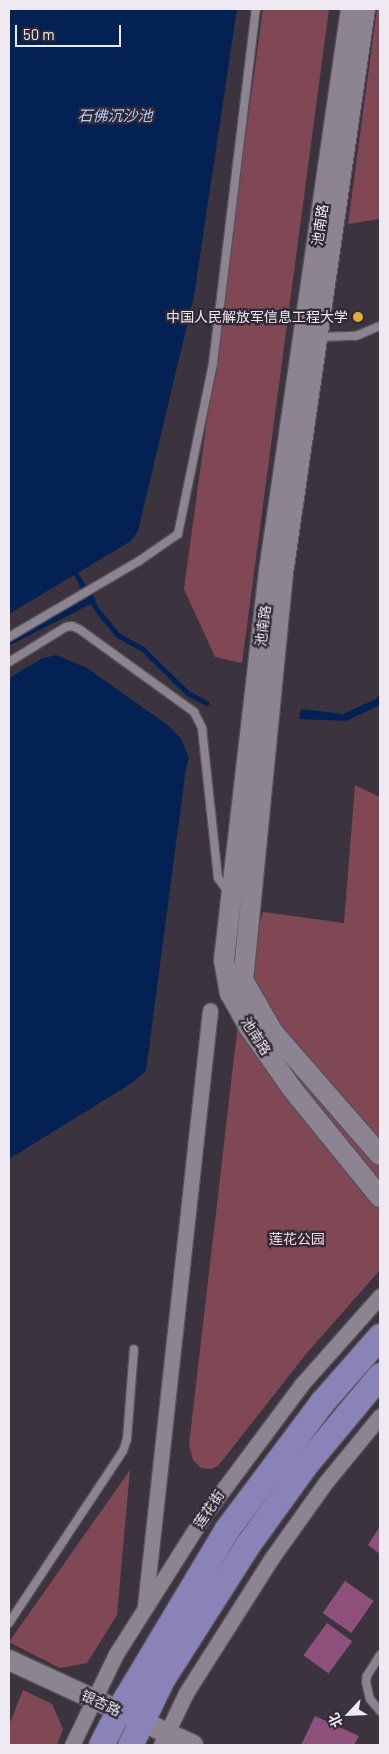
<!DOCTYPE html>
<meta charset="utf-8">
<style>
body{margin:0}
#map{position:relative;width:389px;height:1754px;overflow:hidden;background:#3b343f;font-family:Barlow,"Noto Sans SC",sans-serif}
div>[style]{position:absolute}
[style*='--x']{left:calc(var(--x)*1px);top:calc(var(--y)*1px);width:calc(var(--w)*1px);rotate:calc(var(--a)*1deg)}
.green>*{inset:0;background:#804755}
.water>*{inset:0;background:#042154;transform-origin:0 0}
.stream>*{height:4.5px;margin:-2.25px;padding:0 2.25px;transform-origin:2.25px;border-radius:2.25px;background:#042154}
.building>*{inset:0;background:#8d517c;transform-origin:0 0}
.roads{filter:drop-shadow(1px 0 #57515b) drop-shadow(-1px 0 #57515b) drop-shadow(0 1px #57515b) drop-shadow(0 -1px #57515b)}
.service>*{height:8px;margin:-4px;padding:0 4px;transform-origin:4px;border-radius:4px;background:#8c8491}
.minor>*{height:15px;margin:-7.5px;padding:0 7.5px;transform-origin:7.5px;border-radius:7.5px;background:#8c8491}
.tertiary>*{height:20px;margin:-10px;padding:0 10px;transform-origin:10px;border-radius:10px;background:#8c8491}
.primary>*{height:25px;margin:-12.5px;padding:0 12.5px;transform-origin:12.5px;border-radius:12.5px;background:#8a83b7}
.dots>*{width:14px;height:14px;translate:-50% -50%;box-sizing:border-box;border:2px solid #312a35;border-radius:50%}
span{translate:-50% -50%;white-space:nowrap;text-align:center;line-height:1.15;-webkit-text-stroke:4.5px #312a35;paint-order:stroke}
.street-label{font-size:14px;color:#efeaf2}
.poi-label{font-size:14px;color:#efeaf2}
.right{translate:-100% -50%;text-align:right}
.park-label{font-size:14px;color:#f1dade}
.water-label{font-size:15px;color:#afcdff;font-style:italic}
.frame{position:absolute;inset:0;border:10px solid #efeaf2;pointer-events:none}
.north{position:absolute;left:324px;top:1689px;width:50px;height:50px;-webkit-text-stroke:4px #312a35;paint-order:stroke;rotate:245deg;font-size:14px;font-weight:700;line-height:20px;text-align:center;color:#efeaf2}
.north::after{content:'';display:block;margin:auto;width:18px;height:22px;background:#efeaf2;clip-path:polygon(50% 0,100% 100%,50% 72%,0 100%)}
.scale{position:absolute;left:15px;top:25px;width:106px;height:22px;box-sizing:border-box;border:2px solid #efeaf2;border-top:0;padding-left:6px;font-size:15px;line-height:18px;white-space:nowrap;color:#efeaf2;-webkit-text-stroke:4px #312a35;paint-order:stroke}
</style>
<div id="map">
<div class="green">
<div style="clip-path:polygon(263px 9px,329px 9px,242px 663px,215px 657px,184px 589px)"></div>
<div style="clip-path:polygon(377px 9px,380px 9px,380px 219px,348px 224px)"></div>
<div style="clip-path:polygon(355px 785px,380px 797px,380px 1270px,306px 1354px,218px 1466px,211px 1469px,201px 1468px,193px 1460px,189px 1445px,243px 980px,263px 912px,344px 923px)"></div>
<div style="clip-path:polygon(130px 1470px,117px 1615px,87px 1663px,60px 1668px,9px 1642px)"></div>
<div style="clip-path:polygon(23px 1690px,52px 1704px,63px 1729px,57px 1745px,9px 1745px,9px 1725px)"></div>
</div>
<div class="water">
<div style="clip-path:polygon(9px 9px,237px 9px,194px 296px,138px 531px,131px 541px,9px 614px)"></div>
<div style="left:93px;top:595px;width:7px;height:98px;rotate:63deg"></div>
<div style="clip-path:polygon(56px 655px,87px 668px,169px 726px,182px 740px,189px 759px,186px 768px,146px 1071px,132px 1083px,9px 1159px,9px 678px,43px 658px)"></div>
<div style="clip-path:polygon(380px 694px,380px 705px,346px 721px,299px 719px,301px 709px,343px 714px,376px 699px)"></div>
</div>
<div class="stream">
<div style="--x:76;--y:574;--w:44;--a:58.8"></div>
<div style="--x:99;--y:612;--w:30;--a:50"></div>
<div style="--x:118;--y:635;--w:29;--a:29"></div>
<div style="--x:143;--y:649;--w:63;--a:44.4"></div>
<div style="--x:188;--y:693;--w:21;--a:28"></div>
</div>
<div class="building">
<div style="clip-path:polygon(380px 1526px,380px 1554px,368px 1545px)"></div>
<div style="left:345px;top:1581px;width:35px;height:39px;rotate:35deg"></div>
<div style="left:327px;top:1623px;width:31px;height:40px;rotate:36deg"></div>
<div style="clip-path:polygon(315px 1716px,359px 1736px,354px 1745px,301px 1745px)"></div>
</div>
<div class="roads">
<div class="service">
<div style="--x:319;--y:337;--w:37;--a:-2"></div>
<div style="--x:356;--y:336;--w:26;--a:-23"></div>
<div style="--x:9;--y:637;--w:151;--a:-30.3"></div>
<div style="--x:139;--y:561;--w:47;--a:-34.7"></div>
<div style="--x:178;--y:534;--w:175;--a:-78.4"></div>
<div style="--x:213;--y:363;--w:357;--a:-83.1"></div>
<div style="--x:9;--y:662;--w:67;--a:-31.6"></div>
<div style="--x:66;--y:627;--w:6;--a:-9"></div>
<div style="--x:72;--y:626;--w:8;--a:23"></div>
<div style="--x:79;--y:629;--w:142;--a:35.8"></div>
<div style="--x:194;--y:712;--w:18;--a:63"></div>
<div style="--x:202;--y:728;--w:151;--a:83.9"></div>
<div style="--x:218;--y:878;--w:14;--a:54"></div>
<div style="--x:226;--y:889;--w:4;--a:27"></div>
<div style="--x:9;--y:1623;--w:206;--a:-56.5"></div>
<div style="--x:123;--y:1451;--w:13;--a:-72"></div>
<div style="--x:127;--y:1439;--w:90;--a:-85.6"></div>
<div style="--x:380;--y:1655;--w:25;--a:122"></div>
<div style="--x:367;--y:1676;--w:6;--a:99"></div>
<div style="--x:366;--y:1682;--w:17;--a:77"></div>
<div style="--x:370;--y:1699;--w:16;--a:50"></div>
</div>
<div class="minor">
<div style="--x:145;--y:1606;--w:599;--a:-83.77"></div>
<div style="--x:72;--y:1745;--w:101;--a:-64.2"></div>
<div style="--x:116;--y:1654;--w:166;--a:-57.6"></div>
<div style="--x:205;--y:1514;--w:161;--a:-53.3"></div>
<div style="--x:301;--y:1385;--w:119;--a:-48.4"></div>
<div style="--x:161;--y:1745;--w:58;--a:-64.3"></div>
<div style="--x:186;--y:1693;--w:159;--a:-57.6"></div>
<div style="--x:271;--y:1559;--w:95;--a:-54.5"></div>
<div style="--x:326;--y:1482;--w:85;--a:-50.7"></div>
</div>
<div class="tertiary">
<div style="--x:351;--y:9;--w:568;--a:98.3"></div>
<div style="--x:269;--y:571;--w:392;--a:96.6"></div>
<div style="--x:224;--y:960;--w:34;--a:80"></div>
<div style="--x:230;--y:993;--w:38;--a:61"></div>
<div style="--x:248;--y:1026;--w:78;--a:54.9"></div>
<div style="--x:293;--y:1090;--w:138;--a:50.9"></div>
<div style="--x:365;--y:9;--w:570;--a:98.27"></div>
<div style="--x:283;--y:573;--w:409;--a:95.6"></div>
<div style="--x:243;--y:980;--w:60;--a:60"></div>
<div style="--x:273;--y:1032;--w:163;--a:49"></div>
<div style="--x:9;--y:1660;--w:203;--a:24.8"></div>
</div>
<div class="primary">
<div style="--x:101;--y:1745;--w:38;--a:-63"></div>
<div style="--x:118;--y:1711;--w:212;--a:-59.1"></div>
<div style="--x:227;--y:1529;--w:159;--a:-53.2"></div>
<div style="--x:322;--y:1402;--w:88;--a:-48.7"></div>
<div style="--x:130;--y:1745;--w:73;--a:-64.1"></div>
<div style="--x:162;--y:1679;--w:160;--a:-57.5"></div>
<div style="--x:248;--y:1544;--w:97;--a:-54.2"></div>
<div style="--x:305;--y:1465;--w:117;--a:-50.2"></div>
</div>
</div>
<div class="dots">
<div style="left:358px;top:317px;background:#e5ad35"></div>
</div>
<div class="street-label">
<span style="left:320px;top:225px;rotate:-82deg">池南路</span>
<span style="left:263px;top:626px;rotate:-83deg">池南路</span>
<span style="left:256px;top:1036px;rotate:57deg">池南路</span>
<span style="left:209px;top:1509px;rotate:-56deg">莲花街</span>
<span style="left:101px;top:1703px;rotate:25deg">银杏路</span>
</div>
<div class="poi-label">
<span class="right" style="left:348px;top:317px">中国人民解放军信息工程大学</span>
</div>
<div class="park-label">
<span style="left:297px;top:1239px">莲花公园</span>
</div>
<div class="water-label">
<span style="left:115px;top:116px">石佛沉沙池</span>
</div>
<div class="frame"></div>
<div class="north">北</div>
<div class="scale">50 m</div>
</div>
